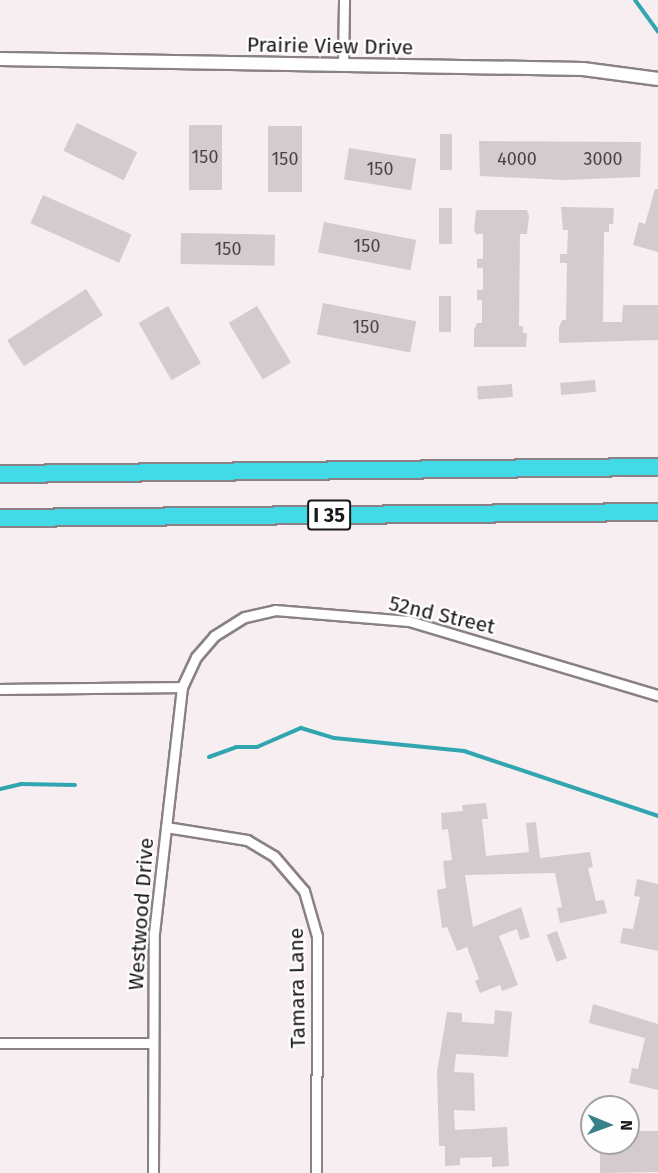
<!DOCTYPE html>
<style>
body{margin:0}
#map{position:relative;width:658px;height:1173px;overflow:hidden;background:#f7eef2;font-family:"Fira Sans",sans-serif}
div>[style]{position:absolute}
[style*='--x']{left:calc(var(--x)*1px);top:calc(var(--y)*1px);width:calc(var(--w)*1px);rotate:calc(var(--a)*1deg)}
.stream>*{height:4px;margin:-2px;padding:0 2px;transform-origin:2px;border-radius:2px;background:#31a6b1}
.building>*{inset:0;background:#d4cbcf;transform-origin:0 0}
.roads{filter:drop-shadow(2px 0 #898185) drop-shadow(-2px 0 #898185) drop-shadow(0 2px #898185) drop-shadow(0 -2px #898185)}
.minor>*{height:9px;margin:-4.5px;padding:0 4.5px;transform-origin:4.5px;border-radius:4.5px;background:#fff}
.tertiary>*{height:12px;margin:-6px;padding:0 6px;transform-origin:6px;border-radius:6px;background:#fff}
.motorway>*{height:16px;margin:-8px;padding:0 8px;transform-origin:8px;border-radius:8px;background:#43dae8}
span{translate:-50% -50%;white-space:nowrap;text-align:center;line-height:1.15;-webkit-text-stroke:4.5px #fefefe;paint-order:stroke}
.number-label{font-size:18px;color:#484446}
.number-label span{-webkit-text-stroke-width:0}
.shield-label span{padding:2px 4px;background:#fefefe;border:2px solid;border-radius:4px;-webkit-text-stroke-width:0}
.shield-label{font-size:20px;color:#1a1718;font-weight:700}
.street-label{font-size:21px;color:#1a1718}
.north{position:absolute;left:580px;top:1095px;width:60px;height:60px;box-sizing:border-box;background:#fefefe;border:2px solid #a3a2a2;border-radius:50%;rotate:91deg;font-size:16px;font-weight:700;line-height:24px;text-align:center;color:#1a1718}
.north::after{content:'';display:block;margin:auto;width:21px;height:27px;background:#398088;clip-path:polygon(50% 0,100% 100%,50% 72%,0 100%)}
</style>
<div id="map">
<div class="stream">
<div style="--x:635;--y:0;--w:39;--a:54"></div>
<div style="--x:209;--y:757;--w:29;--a:-20"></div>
<div style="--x:236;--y:747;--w:21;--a:0"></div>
<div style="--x:257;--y:747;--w:48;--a:-23.4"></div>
<div style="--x:301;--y:728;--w:34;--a:17"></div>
<div style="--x:334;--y:738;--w:131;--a:5.7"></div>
<div style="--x:464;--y:751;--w:205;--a:18.5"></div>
<div style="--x:0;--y:789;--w:22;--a:-13"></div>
<div style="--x:21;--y:784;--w:54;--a:1.1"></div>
</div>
<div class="building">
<div style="left:77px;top:123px;width:67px;height:31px;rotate:26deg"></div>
<div style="left:189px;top:125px;width:33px;height:65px"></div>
<div style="left:268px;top:126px;width:34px;height:66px"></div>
<div style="left:440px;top:134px;width:12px;height:36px"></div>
<div style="clip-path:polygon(479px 141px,641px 142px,640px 177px,564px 180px,480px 176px)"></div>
<div style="left:349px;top:148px;width:68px;height:32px;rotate:9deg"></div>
<div style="clip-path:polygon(655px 189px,658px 189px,658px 252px,633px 245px,639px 222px,645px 224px)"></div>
<div style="left:43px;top:195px;width:97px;height:31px;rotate:24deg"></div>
<div style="clip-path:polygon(561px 207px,614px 208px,613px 224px,609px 224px,609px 232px,604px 232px,603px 322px,622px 322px,623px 305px,658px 305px,658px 340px,559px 343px,559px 327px,562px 320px,566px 320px,567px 263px,560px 263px,560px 254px,567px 254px,568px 230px,563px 230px)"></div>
<div style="left:439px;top:208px;width:13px;height:36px"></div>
<div style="clip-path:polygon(476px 210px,527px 210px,529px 216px,527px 234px,520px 234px,519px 326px,523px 326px,523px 333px,527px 333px,526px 347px,474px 347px,474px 330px,477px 323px,482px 323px,482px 300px,477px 300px,477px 290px,483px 290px,483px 268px,477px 268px,477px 259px,483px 259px,483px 234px,476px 234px,474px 230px)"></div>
<div style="left:324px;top:222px;width:94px;height:31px;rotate:11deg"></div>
<div style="left:181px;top:233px;width:94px;height:31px;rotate:1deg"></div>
<div style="left:86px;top:289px;width:31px;height:94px;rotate:57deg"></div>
<div style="left:439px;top:296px;width:12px;height:36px"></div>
<div style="left:323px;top:303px;width:95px;height:32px;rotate:11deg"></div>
<div style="left:168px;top:306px;width:66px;height:34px;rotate:60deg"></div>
<div style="left:257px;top:306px;width:66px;height:33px;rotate:59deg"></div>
<div style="left:595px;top:380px;width:12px;height:35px;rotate:85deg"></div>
<div style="left:512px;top:384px;width:13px;height:35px;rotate:86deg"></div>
<div style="clip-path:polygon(486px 803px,488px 819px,482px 819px,486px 856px,529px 852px,526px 823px,536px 822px,540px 858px,590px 852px,593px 867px,588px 868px,596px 901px,604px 900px,607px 913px,560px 923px,557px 908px,562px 907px,555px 873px,465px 875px,473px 927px,521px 907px,530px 937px,520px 940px,517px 929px,499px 936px,518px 985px,502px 991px,500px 985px,480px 993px,475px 981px,479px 979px,467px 947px,457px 951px,447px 927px,442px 928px,437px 890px,446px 888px,443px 861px,452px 860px,448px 829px,442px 830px,441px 813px,463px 811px,462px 805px)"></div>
<div style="clip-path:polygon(637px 879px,658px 884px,658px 951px,620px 943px,623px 928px,633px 929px,640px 897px,634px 896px)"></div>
<div style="left:557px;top:931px;width:29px;height:11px;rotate:70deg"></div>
<div style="clip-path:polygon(593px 1004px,658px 1024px,658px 1090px,629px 1083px,632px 1068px,638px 1069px,645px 1038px,589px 1023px)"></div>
<div style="clip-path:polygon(495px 1010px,512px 1012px,508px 1057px,456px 1054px,454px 1072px,474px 1073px,475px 1111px,454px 1110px,455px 1130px,507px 1127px,509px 1166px,492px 1167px,492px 1157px,460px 1158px,460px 1165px,445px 1166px,445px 1146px,439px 1146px,437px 1072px,447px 1012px,462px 1013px,462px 1022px,494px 1024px)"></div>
<div style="clip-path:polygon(628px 1131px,658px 1131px,658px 1172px,600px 1173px,600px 1151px,609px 1143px,628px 1143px)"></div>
</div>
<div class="roads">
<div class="minor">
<div style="--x:343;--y:66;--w:66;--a:-89.1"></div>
<div style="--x:0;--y:689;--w:182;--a:-0.6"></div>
<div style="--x:166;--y:827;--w:82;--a:9.1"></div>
<div style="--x:247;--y:840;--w:31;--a:31"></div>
<div style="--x:274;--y:856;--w:46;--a:49.4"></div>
<div style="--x:304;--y:891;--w:47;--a:73.9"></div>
<div style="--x:317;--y:936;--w:237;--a:90.2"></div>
<div style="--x:0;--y:1043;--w:153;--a:0"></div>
<div style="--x:153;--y:1173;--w:240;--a:-89.8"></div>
<div style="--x:154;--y:933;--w:248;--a:-83.5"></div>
<div style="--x:182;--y:687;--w:33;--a:-65"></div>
<div style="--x:196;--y:657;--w:28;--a:-49"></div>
<div style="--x:214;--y:636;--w:36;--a:-32"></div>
<div style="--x:245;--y:617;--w:31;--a:-13"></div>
<div style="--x:275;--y:610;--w:134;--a:4.7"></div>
<div style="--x:409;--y:621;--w:260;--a:16.6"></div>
</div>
<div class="tertiary">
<div style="--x:0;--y:59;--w:583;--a:0.98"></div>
<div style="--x:583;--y:69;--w:76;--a:7.6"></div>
</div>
<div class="motorway">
<div style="--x:0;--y:474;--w:658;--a:-0.61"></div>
<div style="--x:0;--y:518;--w:658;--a:-0.52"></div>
</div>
</div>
<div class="number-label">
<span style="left:205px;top:157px">150</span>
<span style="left:285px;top:159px">150</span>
<span style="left:517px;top:159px">4000</span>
<span style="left:603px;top:159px">3000</span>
<span style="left:380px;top:169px">150</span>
<span style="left:367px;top:246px">150</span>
<span style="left:228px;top:249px">150</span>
<span style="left:366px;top:327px">150</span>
</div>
<div class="shield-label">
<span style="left:329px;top:515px">I 35</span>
</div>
<div class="street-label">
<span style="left:330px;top:46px;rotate:1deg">Prairie View Drive</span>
<span style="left:442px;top:615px;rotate:13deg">52nd Street</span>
<span style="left:141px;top:914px;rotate:-86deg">Westwood Drive</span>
<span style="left:297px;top:988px;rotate:-91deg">Tamara Lane</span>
</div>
<div class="north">N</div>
</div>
